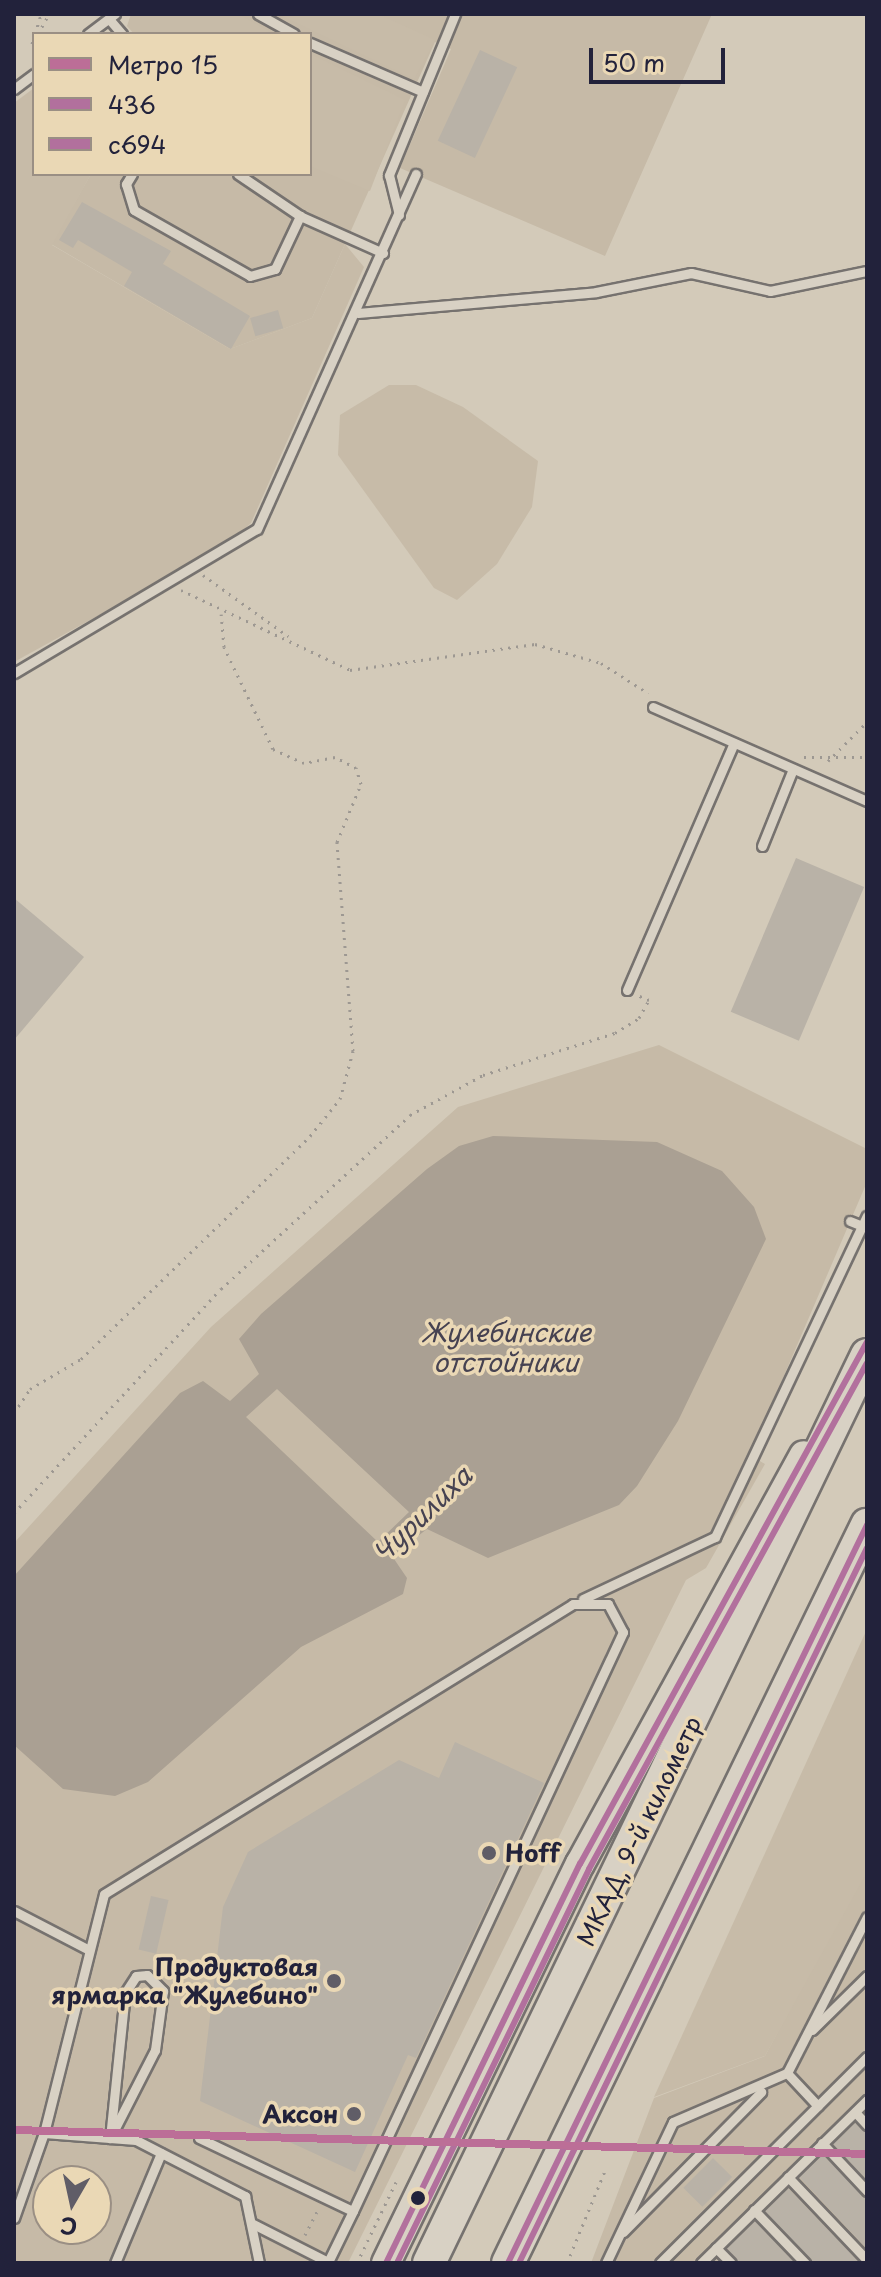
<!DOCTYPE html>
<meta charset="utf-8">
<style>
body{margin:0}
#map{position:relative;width:881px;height:2277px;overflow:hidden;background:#d3cab9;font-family:"Playpen Sans",sans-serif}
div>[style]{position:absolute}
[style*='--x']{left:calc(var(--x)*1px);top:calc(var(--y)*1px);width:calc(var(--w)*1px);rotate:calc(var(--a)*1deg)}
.built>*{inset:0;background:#c6baa7}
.green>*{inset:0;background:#c7bba8}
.water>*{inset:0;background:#aaa093}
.building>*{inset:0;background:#b9b2a7;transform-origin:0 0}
.path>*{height:3px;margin-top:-1.5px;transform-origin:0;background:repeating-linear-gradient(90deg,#9d9892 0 2px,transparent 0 8px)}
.roads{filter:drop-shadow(2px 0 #76726f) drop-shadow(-2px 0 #76726f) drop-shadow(0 2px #76726f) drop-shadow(0 -2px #76726f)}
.lane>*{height:9px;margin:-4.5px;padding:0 4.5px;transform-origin:4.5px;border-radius:4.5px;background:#d8d1c4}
.primary>*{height:28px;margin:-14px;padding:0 14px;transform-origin:14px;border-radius:14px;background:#d8d1c4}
.highway>*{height:32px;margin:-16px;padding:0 16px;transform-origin:16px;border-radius:16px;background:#d8d1c4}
.bus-1>*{height:6px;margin:-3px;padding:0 3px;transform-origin:3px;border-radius:3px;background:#b2709d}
.bus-2>*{height:6px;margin:-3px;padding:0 3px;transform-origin:3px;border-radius:3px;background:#b2709d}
.metro-1>*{height:8px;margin:-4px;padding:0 4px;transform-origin:4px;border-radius:4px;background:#bc6e97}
.dots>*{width:22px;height:22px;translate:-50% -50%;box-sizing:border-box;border:4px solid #ead8b5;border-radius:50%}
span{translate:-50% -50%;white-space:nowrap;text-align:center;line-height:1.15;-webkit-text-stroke:7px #ead8b5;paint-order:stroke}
.street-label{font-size:24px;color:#22223b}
.poi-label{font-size:24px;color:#22223b;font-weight:700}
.left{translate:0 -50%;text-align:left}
.right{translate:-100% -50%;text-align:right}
.water-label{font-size:26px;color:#464251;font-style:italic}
.frame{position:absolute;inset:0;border:16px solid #22223b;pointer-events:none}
.legend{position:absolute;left:32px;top:32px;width:280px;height:144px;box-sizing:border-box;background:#ead8b5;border:2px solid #9a8f84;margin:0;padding:10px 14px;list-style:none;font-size:24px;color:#22223b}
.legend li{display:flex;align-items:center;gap:16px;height:40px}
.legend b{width:40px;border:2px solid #9a8f84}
.north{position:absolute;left:32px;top:2165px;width:80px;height:80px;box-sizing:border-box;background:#ead8b5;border:2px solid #9a8f84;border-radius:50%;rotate:189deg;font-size:22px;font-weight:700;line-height:32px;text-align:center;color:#22223b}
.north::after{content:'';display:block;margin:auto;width:28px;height:36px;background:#605d67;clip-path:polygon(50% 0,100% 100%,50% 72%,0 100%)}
.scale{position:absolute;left:589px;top:48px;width:136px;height:36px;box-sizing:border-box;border:4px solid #22223b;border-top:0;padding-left:10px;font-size:24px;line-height:28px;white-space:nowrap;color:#22223b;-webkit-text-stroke:6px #ead8b5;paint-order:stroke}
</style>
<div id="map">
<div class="built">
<div style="clip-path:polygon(147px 14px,712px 14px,605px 256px,400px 168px,451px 49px,435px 42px,312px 318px,230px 349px,51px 244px,91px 174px,310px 174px,310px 34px,162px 34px)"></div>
<div style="clip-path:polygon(evenodd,659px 1045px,867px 1149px,867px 1182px,750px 1455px,765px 1464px,706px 1568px,686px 1580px,348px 2263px,14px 2263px,14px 1543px,211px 1327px,458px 1107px,659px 1045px,48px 2181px,96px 2181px,96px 2229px,48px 2229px,48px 2181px)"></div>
<div style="clip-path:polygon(867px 1865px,867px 2263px,591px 2263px,654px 2098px,765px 2056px)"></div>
</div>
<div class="green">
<div style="clip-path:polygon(131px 14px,238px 14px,274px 34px,134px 34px,127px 26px)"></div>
<div style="clip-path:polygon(278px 14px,378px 14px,435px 40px,414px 79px)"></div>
<div style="clip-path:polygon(310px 54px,405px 100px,370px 191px,310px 166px)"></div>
<div style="clip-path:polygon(34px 88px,34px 174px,91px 174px,52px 245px,230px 349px,312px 318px,345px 244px,364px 267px,251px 523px,226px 545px,14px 662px,14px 103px)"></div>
<div style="clip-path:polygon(389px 385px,416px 385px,463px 407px,538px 461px,532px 507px,497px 564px,457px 600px,434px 588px,338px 455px,340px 415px)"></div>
<div style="clip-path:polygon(867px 1629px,867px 1872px,765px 2056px,654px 2097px)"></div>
</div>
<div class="water">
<div style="clip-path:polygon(evenodd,493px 1136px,657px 1142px,722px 1171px,754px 1207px,766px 1239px,678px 1421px,637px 1486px,619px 1505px,488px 1558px,427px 1529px,392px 1556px,407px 1578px,403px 1594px,301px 1647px,148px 1782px,115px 1796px,63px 1789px,14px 1745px,14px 1576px,180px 1393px,203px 1381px,230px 1401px,259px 1374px,239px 1339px,261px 1314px,427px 1169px,459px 1146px,493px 1136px,277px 1389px,409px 1512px,378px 1542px,246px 1417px,277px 1389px)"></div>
</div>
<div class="building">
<div style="left:480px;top:50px;width:41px;height:100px;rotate:25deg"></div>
<div style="clip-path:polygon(82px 202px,171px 251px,163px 264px,250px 316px,231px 349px,124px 286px,132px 272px,78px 240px,73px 248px,59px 240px)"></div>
<div style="left:278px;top:310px;width:19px;height:29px;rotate:74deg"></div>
<div style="left:796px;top:858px;width:74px;height:167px;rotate:23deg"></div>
<div style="clip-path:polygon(14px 898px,84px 957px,14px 1040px)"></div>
<div style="clip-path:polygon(455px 1742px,544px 1783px,416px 2058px,408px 2055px,355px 2172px,200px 2101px,223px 1907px,248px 1852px,399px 1760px,439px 1778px)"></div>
<div style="left:151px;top:1896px;width:18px;height:55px;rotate:13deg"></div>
<div style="clip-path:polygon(855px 2123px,867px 2132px,867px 2180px,833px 2144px)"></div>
<div style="clip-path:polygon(822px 2154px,867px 2198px,867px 2249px,799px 2177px)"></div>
<div style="left:713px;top:2158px;width:27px;height:42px;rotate:45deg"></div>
<div style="clip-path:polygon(788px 2188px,860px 2263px,812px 2263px,765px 2211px)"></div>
<div style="clip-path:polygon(755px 2221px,795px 2263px,738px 2263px,727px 2248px)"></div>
</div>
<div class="path">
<div style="--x:35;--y:34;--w:21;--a:-73"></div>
<div style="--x:38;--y:34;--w:23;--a:-61"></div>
<div style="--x:32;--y:44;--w:7;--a:-74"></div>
<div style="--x:203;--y:575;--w:105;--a:35.7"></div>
<div style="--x:181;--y:590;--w:187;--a:25.3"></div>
<div style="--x:350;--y:670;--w:187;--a:-8"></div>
<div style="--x:535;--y:644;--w:69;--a:16.1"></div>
<div style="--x:601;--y:663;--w:56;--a:32.6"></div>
<div style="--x:804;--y:757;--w:63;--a:0"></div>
<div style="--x:828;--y:761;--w:55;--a:-45"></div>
<div style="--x:14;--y:1413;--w:29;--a:-56"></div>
<div style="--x:30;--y:1389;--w:59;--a:-30.5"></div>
<div style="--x:81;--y:1359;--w:320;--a:-44.2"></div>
<div style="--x:310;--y:1136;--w:48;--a:-51"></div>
<div style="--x:340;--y:1099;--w:50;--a:-74.8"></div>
<div style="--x:353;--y:1051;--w:210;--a:-94.4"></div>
<div style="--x:337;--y:842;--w:63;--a:-67.5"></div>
<div style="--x:361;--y:784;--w:17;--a:-107"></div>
<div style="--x:356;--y:768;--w:24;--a:-152"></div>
<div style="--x:335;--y:757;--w:32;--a:169"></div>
<div style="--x:304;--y:763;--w:34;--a:-156"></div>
<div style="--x:273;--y:749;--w:113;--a:-115.7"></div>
<div style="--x:224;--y:647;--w:33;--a:-95"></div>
<div style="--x:14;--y:1513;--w:305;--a:-47.3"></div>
<div style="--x:221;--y:1289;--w:257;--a:-42.6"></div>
<div style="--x:410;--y:1115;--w:83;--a:-28.7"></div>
<div style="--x:483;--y:1075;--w:139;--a:-17.7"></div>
<div style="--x:615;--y:1033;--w:28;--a:-32"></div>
<div style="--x:639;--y:1018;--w:21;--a:-61"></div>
<div style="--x:649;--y:1000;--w:13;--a:-157"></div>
<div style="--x:305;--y:2235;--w:28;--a:-63"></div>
<div style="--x:357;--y:2263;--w:90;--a:-64.3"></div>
<div style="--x:567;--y:2263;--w:100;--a:-67.6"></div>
</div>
<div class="roads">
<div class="lane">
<div style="--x:258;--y:14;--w:41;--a:29.1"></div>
<div style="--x:109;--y:19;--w:20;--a:49"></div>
<div style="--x:88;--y:34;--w:34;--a:-37"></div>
<div style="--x:310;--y:43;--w:123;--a:23.4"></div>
<div style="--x:14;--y:89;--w:25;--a:-37"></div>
<div style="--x:132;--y:174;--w:12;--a:121"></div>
<div style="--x:126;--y:184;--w:27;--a:73"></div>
<div style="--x:134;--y:210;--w:133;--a:29.6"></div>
<div style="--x:250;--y:276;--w:26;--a:-16"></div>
<div style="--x:275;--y:269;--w:59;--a:-64.7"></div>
<div style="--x:238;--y:174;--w:75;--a:34.1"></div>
<div style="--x:300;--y:216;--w:91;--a:24"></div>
<div style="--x:399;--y:215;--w:41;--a:-104"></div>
<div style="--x:389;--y:175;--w:174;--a:-67.7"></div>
<div style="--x:358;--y:313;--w:239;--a:-5"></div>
<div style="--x:596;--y:292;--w:97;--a:-11.3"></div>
<div style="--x:691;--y:273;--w:81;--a:12.8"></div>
<div style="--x:770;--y:291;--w:99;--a:-11.7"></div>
<div style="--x:14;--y:673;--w:282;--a:-30.7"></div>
<div style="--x:257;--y:529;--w:389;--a:-65.9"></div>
<div style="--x:653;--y:707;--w:234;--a:23.7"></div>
<div style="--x:762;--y:846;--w:83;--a:-68.1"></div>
<div style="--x:627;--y:990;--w:269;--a:-66.6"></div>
<div style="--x:850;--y:1221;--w:18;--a:22"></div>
<div style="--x:583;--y:1599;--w:146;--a:-25.2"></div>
<div style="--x:715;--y:1537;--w:355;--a:-64.7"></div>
<div style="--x:14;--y:1911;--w:82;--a:27.5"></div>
<div style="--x:147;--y:1975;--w:23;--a:45"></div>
<div style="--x:163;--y:1991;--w:60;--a:97.7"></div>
<div style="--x:155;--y:2050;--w:99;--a:117.1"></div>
<div style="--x:110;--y:2138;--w:146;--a:-84.1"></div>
<div style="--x:125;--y:1993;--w:20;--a:-57"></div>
<div style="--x:136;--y:1976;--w:11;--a:-5"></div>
<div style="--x:812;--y:2030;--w:77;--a:-44.5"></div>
<div style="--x:787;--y:2073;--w:45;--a:46.8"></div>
<div style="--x:855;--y:2112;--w:18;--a:47"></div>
<div style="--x:44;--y:2133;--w:246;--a:-75.9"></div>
<div style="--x:104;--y:1894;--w:551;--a:-31.73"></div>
<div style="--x:573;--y:1604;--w:35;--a:0"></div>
<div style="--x:608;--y:1604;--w:32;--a:62"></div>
<div style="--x:623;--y:1632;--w:639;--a:115"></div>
<div style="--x:199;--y:2138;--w:170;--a:25.4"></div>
<div style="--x:353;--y:2211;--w:57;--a:116.1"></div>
<div style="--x:328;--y:2262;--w:84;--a:-153.1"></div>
<div style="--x:822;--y:2143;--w:66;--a:46.8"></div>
<div style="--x:788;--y:2177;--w:115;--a:46.4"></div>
<div style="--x:754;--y:2210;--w:74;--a:46.1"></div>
<div style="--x:14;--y:2218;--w:90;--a:-70.6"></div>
<div style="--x:44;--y:2133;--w:92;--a:4.4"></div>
<div style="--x:136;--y:2140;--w:123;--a:27.2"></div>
<div style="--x:245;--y:2196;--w:68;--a:78.2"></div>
<div style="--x:623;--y:2232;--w:197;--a:-45.4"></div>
<div style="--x:716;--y:2248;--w:21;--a:45"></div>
<div style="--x:115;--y:2263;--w:119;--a:-67.3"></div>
<div style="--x:606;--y:2263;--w:156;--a:-64.6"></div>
<div style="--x:673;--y:2122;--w:124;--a:-23.3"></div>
<div style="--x:787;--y:2073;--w:175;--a:-62.9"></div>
<div style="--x:660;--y:2263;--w:292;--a:-44.9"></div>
<div style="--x:701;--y:2263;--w:233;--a:-44.5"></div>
</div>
<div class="primary">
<div style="--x:386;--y:2263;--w:444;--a:-64.1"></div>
<div style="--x:580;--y:1864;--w:466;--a:-61.3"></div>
</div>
<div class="highway">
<div style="--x:429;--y:2263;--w:1008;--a:-64.25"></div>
<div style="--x:508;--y:2263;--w:821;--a:-64.06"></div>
</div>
</div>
<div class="bus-1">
<div style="--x:386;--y:2263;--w:444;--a:-64.1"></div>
<div style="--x:580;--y:1864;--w:596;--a:-61.2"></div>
<div style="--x:508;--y:2263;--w:821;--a:-64.06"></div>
</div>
<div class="bus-2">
<div style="--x:397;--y:2263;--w:438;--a:-64"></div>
<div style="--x:589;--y:1869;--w:577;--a:-61.22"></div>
<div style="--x:519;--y:2263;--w:795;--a:-64.05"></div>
</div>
<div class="metro-1">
<div style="--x:14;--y:2130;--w:853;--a:1.61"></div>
</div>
<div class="dots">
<div style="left:489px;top:1853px;background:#605d67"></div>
<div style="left:334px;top:1981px;background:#605d67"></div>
<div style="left:354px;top:2114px;background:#605d67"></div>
<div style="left:418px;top:2198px;background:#22223b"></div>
</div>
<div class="street-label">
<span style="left:639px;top:1831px;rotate:-64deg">МКАД, 9-й километр</span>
</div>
<div class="poi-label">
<span class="left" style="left:505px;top:1853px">Hoff</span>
<span class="right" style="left:318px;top:1981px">Продуктовая<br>ярмарка "Жулебино"</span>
<span class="right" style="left:338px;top:2114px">Аксон</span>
</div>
<div class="water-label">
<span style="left:506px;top:1347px">Жулебинские<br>отстойники</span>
<span style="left:422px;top:1514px;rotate:-44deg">Чурилиха</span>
</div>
<div class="frame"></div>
<ul class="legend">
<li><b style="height:10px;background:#bc6e97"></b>Метро 15</li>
<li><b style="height:10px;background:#b2709d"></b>436</li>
<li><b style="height:10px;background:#b2709d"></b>с694</li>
</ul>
<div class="north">С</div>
<div class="scale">50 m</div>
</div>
